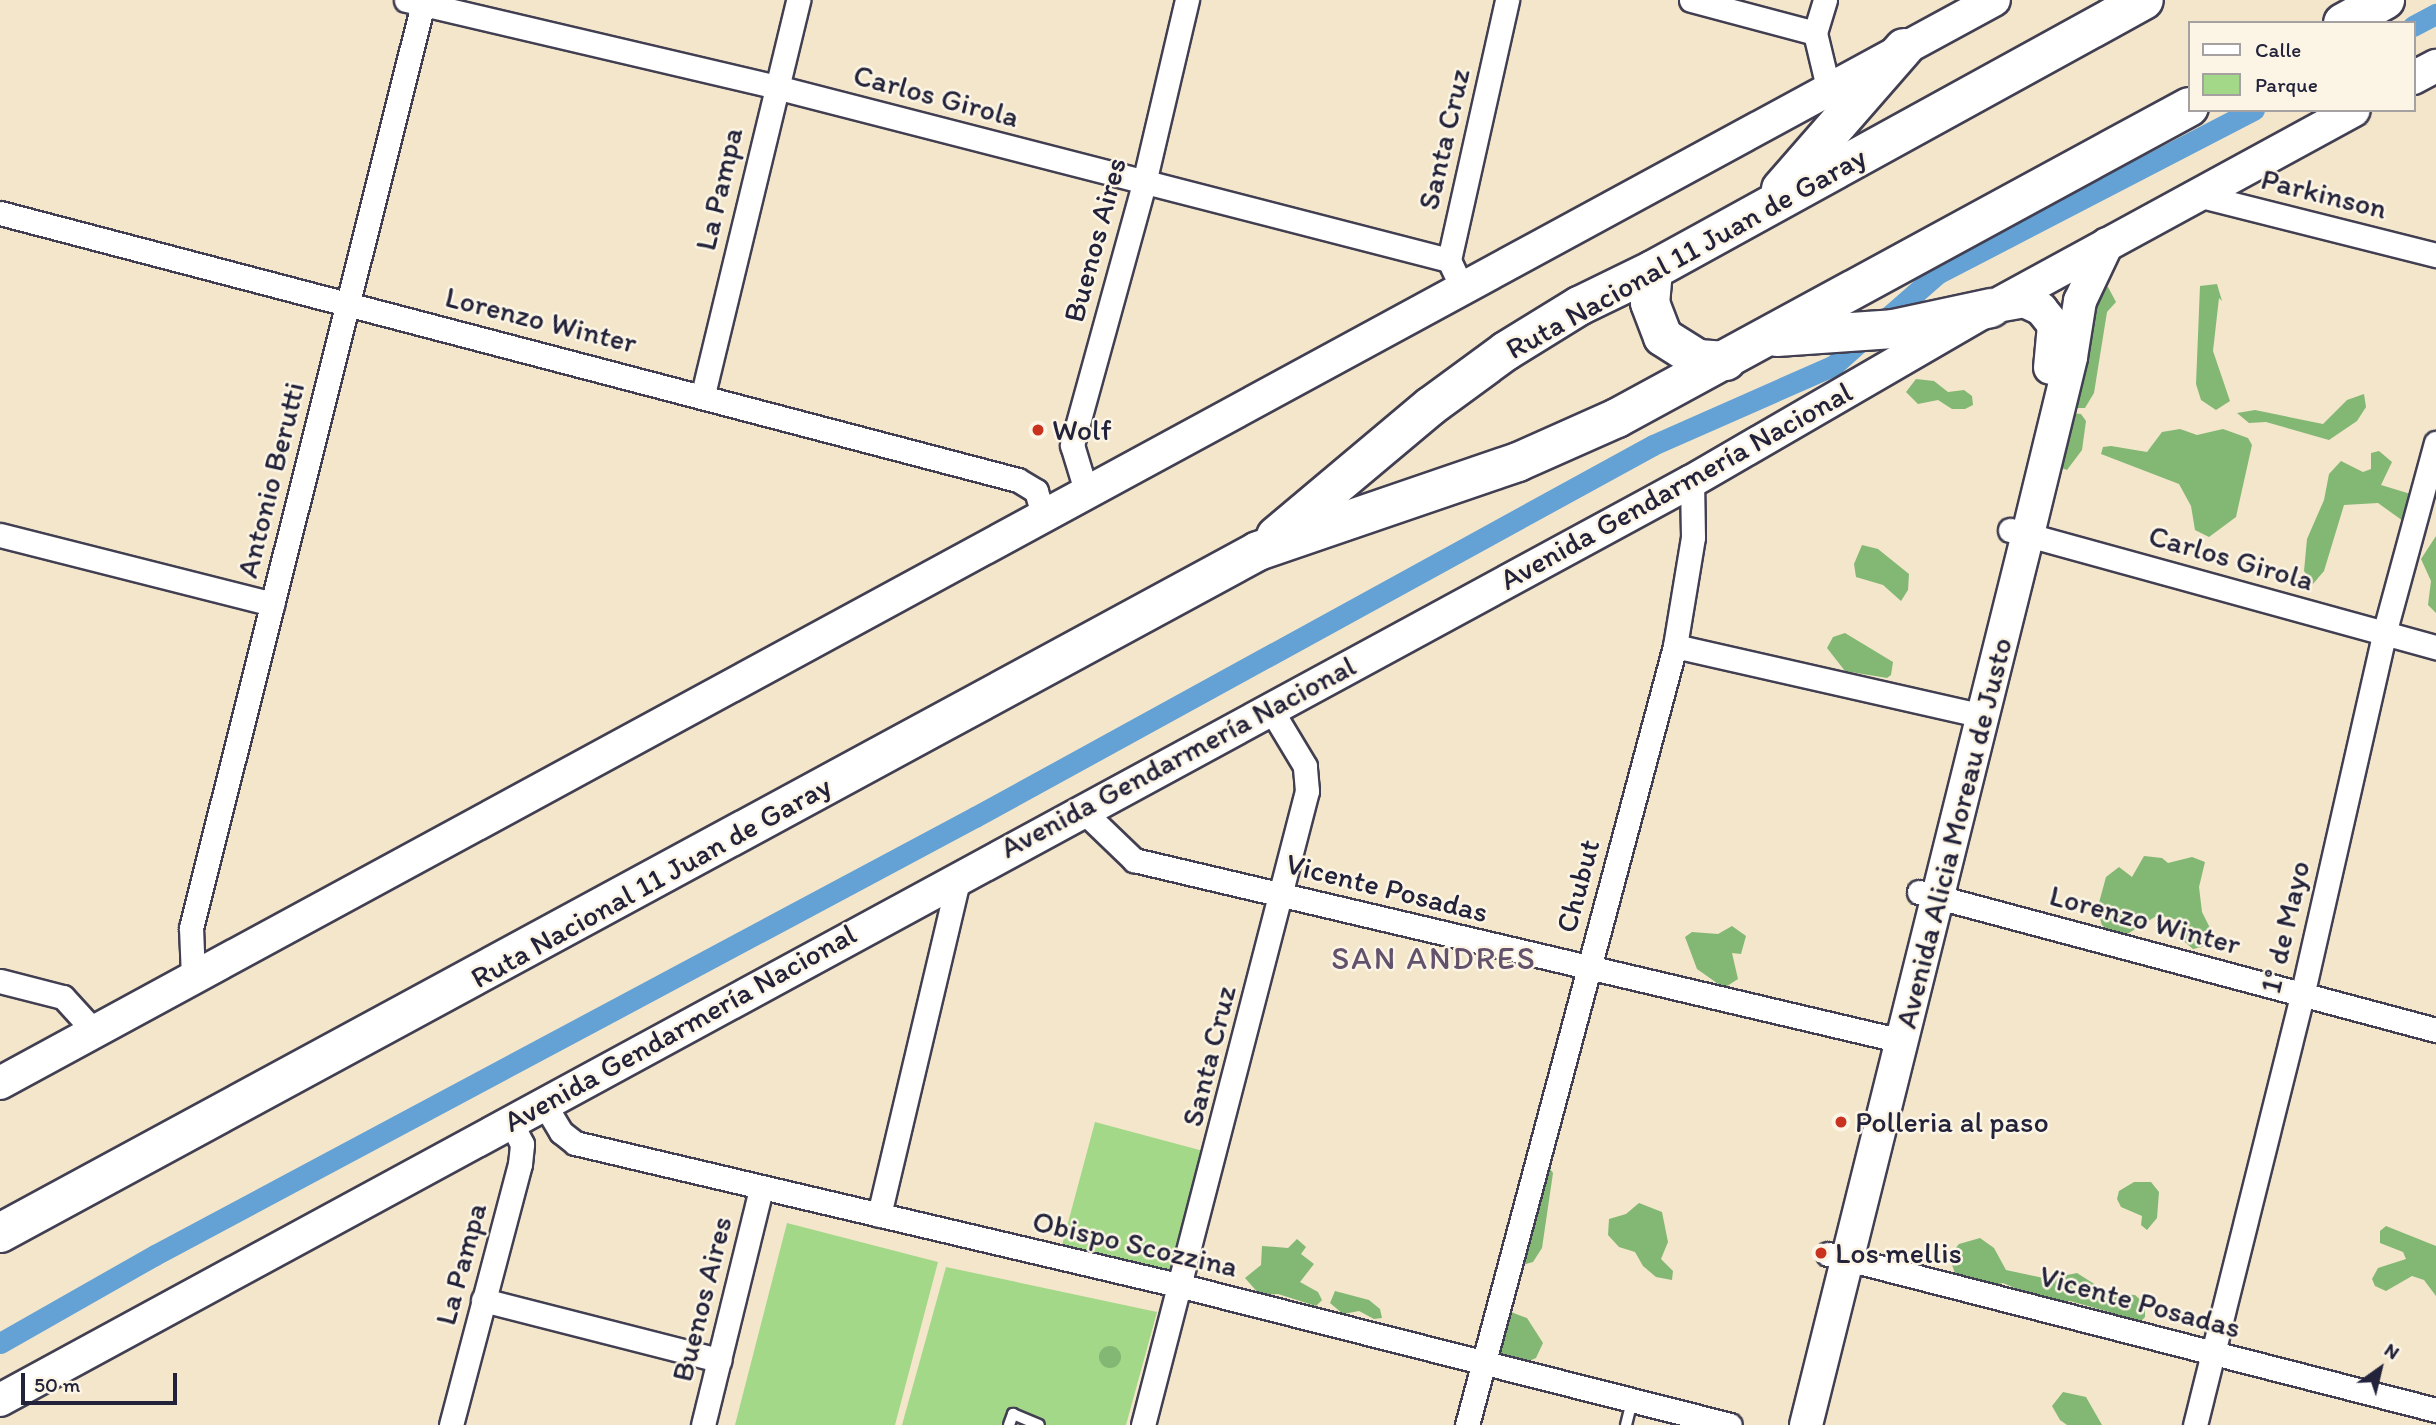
<!DOCTYPE html>
<meta charset="utf-8">
<style>
body{margin:0}
#map{position:relative;width:2436px;height:1425px;overflow:hidden;background:#f3e6cb;font-family:Itim,sans-serif}
div>[style]{position:absolute}
[style*='--x']{left:calc(var(--x)*1px);top:calc(var(--y)*1px);width:calc(var(--w)*1px);rotate:calc(var(--a)*1deg)}
.green>*{inset:0;background:#a3d888;transform-origin:0 0}
.forest>*{inset:0;background:#82b874}
.round{border-radius:50%}
.canal>*{height:21px;margin:-10.5px;padding:0 10.5px;transform-origin:10.5px;border-radius:10.5px;background:#64a1d5}
.roads{filter:drop-shadow(2px 0 #413f51) drop-shadow(-2px 0 #413f51) drop-shadow(0 2px #413f51) drop-shadow(0 -2px #413f51)}
.lane>*{height:10px;margin:-5px;padding:0 5px;transform-origin:5px;border-radius:5px;background:#fff}
.street>*{height:23px;margin:-11.5px;padding:0 11.5px;transform-origin:11.5px;border-radius:11.5px;background:#fff}
.secondary>*{height:32px;margin:-16px;padding:0 16px;transform-origin:16px;border-radius:16px;background:#fff}
.highway>*{height:38px;margin:-19px;padding:0 19px;transform-origin:19px;border-radius:19px;background:#fff}
.dots>*{width:19px;height:19px;translate:-50% -50%;box-sizing:border-box;border:4px solid #fcf5e5;border-radius:50%}
span{translate:-50% -50%;white-space:nowrap;text-align:center;line-height:1.15;-webkit-text-stroke:5px #fcf5e5;paint-order:stroke}
.street-label{font-size:30px;color:#22223b}
.poi-label{font-size:30px;color:#22223b}
.left{translate:0 -50%;text-align:left}
.neighbourhood-label{font-size:32px;color:#64516c;letter-spacing:2px}
.legend{position:absolute;left:2188px;top:21px;width:228px;height:91px;box-sizing:border-box;background:#fcf5e5;border:2px solid #a5a1a1;margin:0;padding:9px 12px;list-style:none;font-size:21px;color:#22223b}
.legend li{display:flex;align-items:center;gap:14px;height:35px}
.legend b{width:35px;border:2px solid #a5a1a1}
.north{position:absolute;left:2345px;top:1334px;width:70px;height:70px;-webkit-text-stroke:5px #fcf5e5;paint-order:stroke;rotate:34deg;font-size:19px;font-weight:700;line-height:28px;text-align:center;color:#22223b}
.north::after{content:'';display:block;margin:auto;width:24px;height:32px;background:#22223b;clip-path:polygon(50% 0,100% 100%,50% 72%,0 100%)}
.scale{position:absolute;left:21px;top:1373px;width:156px;height:32px;box-sizing:border-box;border:4px solid #22223b;border-top:0;padding-left:9px;font-size:21px;line-height:24px;white-space:nowrap;color:#22223b;-webkit-text-stroke:5px #fcf5e5;paint-order:stroke}
</style>
<div id="map">
<div class="green">
<div style="left:1095px;top:1122px;width:114px;height:127px;rotate:15deg"></div>
<div style="clip-path:polygon(787px 1223px,938px 1262px,895px 1425px,735px 1425px)"></div>
<div style="clip-path:polygon(946px 1267px,1157px 1312px,1126px 1425px,902px 1425px)"></div>
</div>
<div class="forest">
<div style="clip-path:polygon(2217px 284px,2222px 301px,2219px 298px,2213px 351px,2230px 401px,2216px 410px,2201px 400px,2196px 384px,2200px 286px)"></div>
<div style="clip-path:polygon(2099px 287px,2108px 287px,2116px 302px,2107px 312px,2094px 393px,2085px 408px,2073px 408px,2086px 331px,2095px 316px,2091px 296px)"></div>
<div style="clip-path:polygon(1916px 379px,1934px 381px,1948px 392px,1964px 390px,1972px 396px,1973px 405px,1965px 409px,1952px 409px,1938px 400px,1918px 404px,1906px 392px)"></div>
<div style="clip-path:polygon(2364px 394px,2366px 407px,2357px 421px,2329px 440px,2266px 422px,2249px 423px,2237px 413px,2255px 410px,2323px 424px,2347px 400px)"></div>
<div style="clip-path:polygon(2072px 413px,2081px 414px,2086px 421px,2082px 450px,2067px 470px,2059px 467px)"></div>
<div style="clip-path:polygon(2180px 429px,2197px 435px,2223px 429px,2248px 438px,2252px 445px,2236px 517px,2209px 537px,2195px 530px,2191px 506px,2179px 484px,2101px 454px,2103px 447px,2111px 446px,2147px 452px,2162px 432px)"></div>
<div style="clip-path:polygon(2379px 451px,2392px 462px,2381px 485px,2414px 495px,2410px 526px,2378px 503px,2344px 505px,2324px 571px,2313px 584px,2304px 571px,2307px 539px,2324px 500px,2329px 474px,2341px 461px,2363px 472px,2371px 469px,2371px 453px)"></div>
<div style="clip-path:polygon(2436px 536px,2436px 613px,2428px 605px,2431px 581px,2421px 559px)"></div>
<div style="clip-path:polygon(1862px 545px,1878px 549px,1909px 574px,1908px 590px,1901px 601px,1883px 585px,1856px 577px,1854px 564px)"></div>
<div style="clip-path:polygon(1845px 633px,1893px 662px,1891px 675px,1887px 678px,1845px 671px,1827px 648px,1833px 637px)"></div>
<div style="clip-path:polygon(2144px 856px,2162px 858px,2168px 863px,2192px 857px,2205px 862px,2199px 887px,2202px 912px,2213px 934px,2202px 947px,2193px 949px,2180px 938px,2182px 921px,2158px 915px,2124px 936px,2115px 936px,2102px 925px,2097px 910px,2106px 877px,2119px 867px,2132px 877px)"></div>
<div style="clip-path:polygon(1732px 926px,1746px 936px,1741px 954px,1732px 953px,1738px 979px,1724px 988px,1697px 969px,1685px 937px,1692px 932px,1718px 934px)"></div>
<div style="clip-path:polygon(1548px 1166px,1553px 1173px,1542px 1248px,1533px 1262px,1518px 1266px,1541px 1169px)"></div>
<div style="clip-path:polygon(2134px 1182px,2151px 1182px,2159px 1192px,2157px 1218px,2147px 1230px,2141px 1225px,2142px 1216px,2121px 1207px,2117px 1199px,2119px 1191px)"></div>
<div style="clip-path:polygon(1639px 1203px,1662px 1212px,1668px 1242px,1661px 1259px,1673px 1271px,1672px 1280px,1656px 1277px,1643px 1266px,1635px 1252px,1619px 1247px,1608px 1235px,1609px 1219px,1626px 1214px)"></div>
<div style="clip-path:polygon(2386px 1226px,2436px 1246px,2436px 1296px,2424px 1280px,2412px 1276px,2386px 1291px,2375px 1286px,2372px 1279px,2378px 1268px,2406px 1259px,2403px 1252px,2380px 1243px,2380px 1231px)"></div>
<div style="clip-path:polygon(1980px 1238px,1994px 1248px,2006px 1270px,2048px 1279px,2077px 1273px,2110px 1294px,2135px 1295px,2145px 1304px,2145px 1317px,2139px 1323px,2124px 1321px,2109px 1312px,2070px 1301px,2050px 1303px,2003px 1283px,1988px 1287px,1957px 1279px,1949px 1256px,1959px 1244px)"></div>
<div style="clip-path:polygon(1297px 1239px,1306px 1247px,1301px 1254px,1314px 1264px,1300px 1282px,1318px 1292px,1322px 1300px,1316px 1306px,1278px 1294px,1260px 1295px,1245px 1278px,1261px 1265px,1262px 1246px,1288px 1248px)"></div>
<div style="clip-path:polygon(1335px 1291px,1369px 1300px,1380px 1309px,1382px 1318px,1374px 1319px,1359px 1311px,1343px 1314px,1330px 1303px)"></div>
<div style="clip-path:polygon(1511px 1312px,1527px 1318px,1543px 1343px,1536px 1358px,1520px 1365px,1496px 1350px,1499px 1325px)"></div>
<div class="round" style="left:1099px;top:1346px;width:22px;height:22px"></div>
<div style="clip-path:polygon(2063px 1392px,2086px 1397px,2102px 1425px,2067px 1425px,2060px 1420px,2052px 1406px)"></div>
</div>
<div class="canal">
<div style="--x:2413;--y:26;--w:26;--a:-28"></div>
<div style="--x:1887;--y:318;--w:67;--a:-41.3"></div>
<div style="--x:1937;--y:274;--w:357;--a:-27.4"></div>
<div style="--x:0;--y:1343;--w:178;--a:-29.6"></div>
<div style="--x:155;--y:1255;--w:930;--a:-28.11"></div>
<div style="--x:975;--y:817;--w:773;--a:-28.75"></div>
<div style="--x:1653;--y:445;--w:198;--a:-23.8"></div>
<div style="--x:1834;--y:365;--w:36;--a:-42"></div>
</div>
<div class="roads">
<div class="lane">
<div style="--x:1009;--y:1425;--w:12;--a:-70"></div>
<div style="--x:1013;--y:1414;--w:28;--a:23"></div>
<div style="--x:1626;--y:1425;--w:25;--a:-76"></div>
</div>
<div class="street">
<div style="--x:406;--y:0;--w:380;--a:13.2"></div>
<div style="--x:776;--y:87;--w:695;--a:14.42"></div>
<div style="--x:1691;--y:0;--w:128;--a:14.9"></div>
<div style="--x:1825;--y:0;--w:34;--a:107"></div>
<div style="--x:1815;--y:33;--w:56;--a:76.5"></div>
<div style="--x:2197;--y:195;--w:246;--a:14.1"></div>
<div style="--x:0;--y:213;--w:1052;--a:14.7"></div>
<div style="--x:1018;--y:480;--w:21;--a:31"></div>
<div style="--x:1036;--y:491;--w:27;--a:73"></div>
<div style="--x:1455;--y:273;--w:14;--a:-115"></div>
<div style="--x:1449;--y:260;--w:266;--a:-77.4"></div>
<div style="--x:703;--y:394;--w:405;--a:-76.4"></div>
<div style="--x:1087;--y:494;--w:51;--a:-107"></div>
<div style="--x:1072;--y:445;--w:272;--a:-74.6"></div>
<div style="--x:1144;--y:183;--w:188;--a:-76.8"></div>
<div style="--x:2010;--y:530;--w:442;--a:15.4"></div>
<div style="--x:0;--y:535;--w:281;--a:14.2"></div>
<div style="--x:1675;--y:646;--w:316;--a:12.8"></div>
<div style="--x:1081;--y:809;--w:74;--a:43.9"></div>
<div style="--x:1134;--y:860;--w:789;--a:13.26"></div>
<div style="--x:1919;--y:892;--w:535;--a:14.95"></div>
<div style="--x:193;--y:977;--w:49;--a:-92.3"></div>
<div style="--x:191;--y:928;--w:957;--a:-75.91"></div>
<div style="--x:0;--y:981;--w:65;--a:14.3"></div>
<div style="--x:63;--y:997;--w:47;--a:47.6"></div>
<div style="--x:543;--y:1102;--w:35;--a:59"></div>
<div style="--x:561;--y:1132;--w:18;--a:38"></div>
<div style="--x:575;--y:1143;--w:624;--a:13.26"></div>
<div style="--x:1182;--y:1286;--w:565;--a:14.23"></div>
<div style="--x:879;--y:1215;--w:348;--a:-76.7"></div>
<div style="--x:1828;--y:1254;--w:628;--a:14.39"></div>
<div style="--x:483;--y:1300;--w:244;--a:14.3"></div>
<div style="--x:451;--y:1425;--w:270;--a:-75.2"></div>
<div style="--x:520;--y:1164;--w:20;--a:-84"></div>
<div style="--x:522;--y:1144;--w:27;--a:-117"></div>
<div style="--x:703;--y:1425;--w:244;--a:-76.2"></div>
<div style="--x:1143;--y:1425;--w:655;--a:-75.5"></div>
<div style="--x:1307;--y:791;--w:25;--a:-95"></div>
<div style="--x:1305;--y:766;--w:68;--a:-121.1"></div>
<div style="--x:1467;--y:1425;--w:806;--a:-75.05"></div>
<div style="--x:1675;--y:646;--w:110;--a:-80.6"></div>
<div style="--x:1693;--y:537;--w:56;--a:-91"></div>
<div style="--x:2195;--y:1425;--w:442;--a:-76"></div>
<div style="--x:2302;--y:996;--w:371;--a:-77.2"></div>
<div style="--x:2384;--y:634;--w:198;--a:-74.8"></div>
</div>
<div class="secondary">
<div style="--x:2413;--y:78;--w:26;--a:-28"></div>
<div style="--x:1997;--y:306;--w:27;--a:-10"></div>
<div style="--x:2024;--y:301;--w:19;--a:25"></div>
<div style="--x:2041;--y:309;--w:21;--a:51"></div>
<div style="--x:2054;--y:325;--w:43;--a:95.3"></div>
<div style="--x:0;--y:1083;--w:2269;--a:-28.51"></div>
<div style="--x:0;--y:1400;--w:1925;--a:-28.51"></div>
<div style="--x:1692;--y:481;--w:345;--a:-30.1"></div>
<div style="--x:1991;--y:308;--w:413;--a:-28.6"></div>
<div style="--x:1806;--y:1425;--w:918;--a:-76.01"></div>
<div style="--x:2028;--y:534;--w:182;--a:-76.3"></div>
<div style="--x:2071;--y:357;--w:57;--a:-80.9"></div>
<div style="--x:2080;--y:301;--w:63;--a:-64.7"></div>
</div>
<div class="highway">
<div style="--x:2343;--y:23;--w:48;--a:-28.7"></div>
<div style="--x:1781;--y:189;--w:187;--a:-48.9"></div>
<div style="--x:1653;--y:270;--w:33;--a:95"></div>
<div style="--x:1650;--y:303;--w:36;--a:69"></div>
<div style="--x:1663;--y:337;--w:41;--a:32.2"></div>
<div style="--x:1698;--y:359;--w:28;--a:4"></div>
<div style="--x:1777;--y:337;--w:116;--a:-3.9"></div>
<div style="--x:1893;--y:329;--w:100;--a:-12.1"></div>
<div style="--x:1276;--y:536;--w:202;--a:-40"></div>
<div style="--x:1431;--y:406;--w:93;--a:-36.3"></div>
<div style="--x:1506;--y:351;--w:86;--a:-31.7"></div>
<div style="--x:1579;--y:306;--w:82;--a:-25.9"></div>
<div style="--x:1653;--y:270;--w:560;--a:-28.81"></div>
<div style="--x:0;--y:1233;--w:1431;--a:-28.46"></div>
<div style="--x:1258;--y:551;--w:275;--a:-18.9"></div>
<div style="--x:1518;--y:462;--w:108;--a:-24"></div>
<div style="--x:1617;--y:418;--w:651;--a:-28.53"></div>
</div>
</div>
<div class="dots">
<div style="left:1038px;top:430px;background:#c8321e"></div>
<div style="left:1841px;top:1122px;background:#c8321e"></div>
<div style="left:1821px;top:1253px;background:#c8321e"></div>
</div>
<div class="street-label">
<span style="left:936px;top:96px;rotate:15deg">Carlos Girola</span>
<span style="left:1444px;top:139px;rotate:-77deg">Santa Cruz</span>
<span style="left:719px;top:189px;rotate:-77deg">La Pampa</span>
<span style="left:2324px;top:194px;rotate:14deg">Parkinson</span>
<span style="left:1095px;top:240px;rotate:-75deg">Buenos Aires</span>
<span style="left:1686px;top:253px;rotate:-29deg">Ruta Nacional 11 Juan de Garay</span>
<span style="left:541px;top:320px;rotate:14deg">Lorenzo Winter</span>
<span style="left:271px;top:480px;rotate:-76deg">Antonio Berutti</span>
<span style="left:1676px;top:486px;rotate:-29deg">Avenida Gendarmería Nacional</span>
<span style="left:2231px;top:558px;rotate:16deg">Carlos Girola</span>
<span style="left:1178px;top:757px;rotate:-28deg">Avenida Gendarmería Nacional</span>
<span style="left:1954px;top:833px;rotate:-76deg">Avenida Alicia Moreau de Justo</span>
<span style="left:651px;top:882px;rotate:-29deg">Ruta Nacional 11 Juan de Garay</span>
<span style="left:1578px;top:886px;rotate:-75deg">Chubut</span>
<span style="left:1387px;top:888px;rotate:14deg">Vicente Posadas</span>
<span style="left:2145px;top:920px;rotate:15deg">Lorenzo Winter</span>
<span style="left:2285px;top:927px;rotate:-77deg">1° de Mayo</span>
<span style="left:680px;top:1028px;rotate:-29deg">Avenida Gendarmería Nacional</span>
<span style="left:1209px;top:1056px;rotate:-76deg">Santa Cruz</span>
<span style="left:1135px;top:1244px;rotate:13deg">Obispo Scozzina</span>
<span style="left:461px;top:1264px;rotate:-75deg">La Pampa</span>
<span style="left:702px;top:1299px;rotate:-76deg">Buenos Aires</span>
<span style="left:2140px;top:1302px;rotate:15deg">Vicente Posadas</span>
</div>
<div class="poi-label">
<span class="left" style="left:1052px;top:430px">Wolf</span>
<span class="left" style="left:1855px;top:1122px">Polleria al paso</span>
<span class="left" style="left:1835px;top:1253px">Los mellis</span>
</div>
<div class="neighbourhood-label">
<span style="left:1434px;top:958px">SAN ANDRES</span>
</div>
<ul class="legend">
<li><b style="height:9px;background:#fff"></b>Calle</li>
<li><b style="height:19px;background:#a3d888"></b>Parque</li>
</ul>
<div class="north">N</div>
<div class="scale">50 m</div>
</div>
